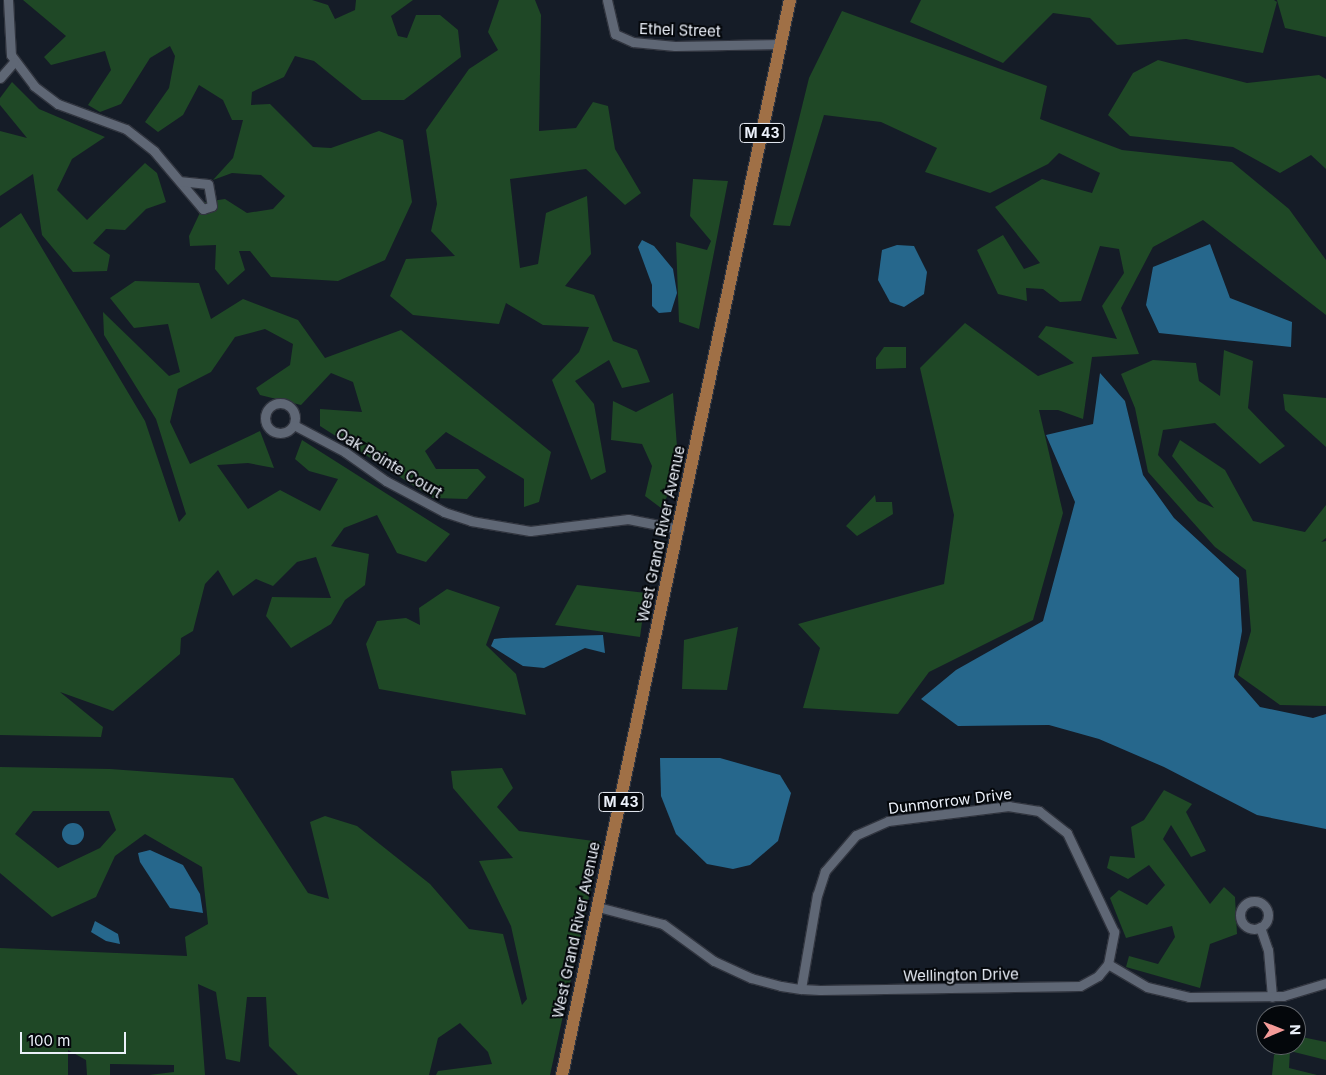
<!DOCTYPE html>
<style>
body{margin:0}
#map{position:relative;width:1326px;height:1075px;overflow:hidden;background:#151c27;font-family:Inter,sans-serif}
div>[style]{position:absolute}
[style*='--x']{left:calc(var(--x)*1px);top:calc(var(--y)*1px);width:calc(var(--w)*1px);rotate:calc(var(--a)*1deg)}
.green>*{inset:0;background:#1f4826}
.water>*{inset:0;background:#26678c}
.round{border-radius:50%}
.roads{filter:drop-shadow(1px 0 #31353f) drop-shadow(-1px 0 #31353f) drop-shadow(0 1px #31353f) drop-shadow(0 -1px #31353f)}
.minor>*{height:9px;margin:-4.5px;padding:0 4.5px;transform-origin:4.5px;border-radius:4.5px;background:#5f6775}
.minor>.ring{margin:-4.5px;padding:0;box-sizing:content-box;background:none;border:9px solid #5f6775;border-radius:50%}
.primary>*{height:12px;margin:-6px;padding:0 6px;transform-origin:6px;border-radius:6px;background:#a07046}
span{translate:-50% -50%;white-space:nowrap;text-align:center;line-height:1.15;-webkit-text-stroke:4px #04070b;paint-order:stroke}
.shield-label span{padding:1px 4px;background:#04070b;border:1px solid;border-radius:4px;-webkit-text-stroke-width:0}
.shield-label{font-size:14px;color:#ebf0f9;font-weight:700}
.street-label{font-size:15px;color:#ebf0f9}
.north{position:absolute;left:1256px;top:1005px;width:50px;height:50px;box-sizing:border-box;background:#04070b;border:1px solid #60646a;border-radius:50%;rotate:89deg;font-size:14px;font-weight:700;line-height:20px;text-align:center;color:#ebf0f9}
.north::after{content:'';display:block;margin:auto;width:18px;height:22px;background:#f59b99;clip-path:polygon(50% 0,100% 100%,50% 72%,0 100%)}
.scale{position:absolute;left:20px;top:1032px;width:106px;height:22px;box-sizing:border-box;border:2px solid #ebf0f9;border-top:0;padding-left:6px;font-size:15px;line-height:18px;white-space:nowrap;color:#ebf0f9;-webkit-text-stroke:4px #04070b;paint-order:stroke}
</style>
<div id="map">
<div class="green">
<div style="clip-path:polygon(23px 0,312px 0,328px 5px,335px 19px,355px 10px,356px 0,413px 0,391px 16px,398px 36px,407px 38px,416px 15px,440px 15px,458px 30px,461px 57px,404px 100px,362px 100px,314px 61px,295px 56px,284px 77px,252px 92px,251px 105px,270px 104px,313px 147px,331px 148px,379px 131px,403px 140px,412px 202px,385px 260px,338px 281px,271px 277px,250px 251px,239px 251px,245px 270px,228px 285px,215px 269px,216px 245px,190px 246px,189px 236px,205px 202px,225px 199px,247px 213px,273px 209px,285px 196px,261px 175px,232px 173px,213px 180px,233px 158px,243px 120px,232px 120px,223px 100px,199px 85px,183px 115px,158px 132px,145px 122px,169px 88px,175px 56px,170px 46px,150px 58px,121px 104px,100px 112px,88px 105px,111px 70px,105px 51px,51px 65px,44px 57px,66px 36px)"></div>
<div style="clip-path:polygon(499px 0,535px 0,541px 15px,539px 131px,576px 128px,593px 102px,608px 106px,615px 149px,641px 193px,625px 205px,586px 169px,510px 179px,520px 268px,538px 264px,546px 213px,587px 196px,591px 254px,565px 286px,594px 295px,613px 341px,637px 350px,650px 382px,622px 388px,609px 360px,575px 381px,594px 404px,606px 472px,591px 480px,552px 380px,579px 352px,589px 327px,543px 325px,506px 303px,499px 324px,413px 315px,390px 296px,406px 259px,455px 256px,431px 231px,437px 204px,426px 130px,469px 69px,498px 50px,488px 32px)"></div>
<div style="clip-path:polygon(921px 0,1274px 0,1277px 2px,1263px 53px,1186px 39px,1117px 45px,1090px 18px,1053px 13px,1003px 63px,910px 22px)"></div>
<div style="clip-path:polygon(1277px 0,1326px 0,1326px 37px,1285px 28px)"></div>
<div style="clip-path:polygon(842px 11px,1047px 86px,1040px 119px,1122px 150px,1232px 162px,1289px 209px,1326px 260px,1326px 315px,1203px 220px,1153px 247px,1121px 308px,1139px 354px,1092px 357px,1083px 419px,1058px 410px,1039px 410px,1063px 513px,1033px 620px,929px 672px,898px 714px,803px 708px,820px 648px,798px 624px,944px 584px,954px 515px,920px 368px,965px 323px,1038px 376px,1074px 363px,1038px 337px,1046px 326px,1117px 339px,1102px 306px,1124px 273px,1119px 249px,1100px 246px,1081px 301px,1060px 302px,1043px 289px,1026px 288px,1027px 301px,998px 294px,977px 250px,1003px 235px,1024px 269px,1040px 263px,995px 207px,1042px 179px,1092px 193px,1100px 173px,1059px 153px,1048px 164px,990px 193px,925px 172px,937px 148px,881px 122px,824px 115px,790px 226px,773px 225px,809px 78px)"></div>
<div style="clip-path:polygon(1158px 60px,1247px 83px,1319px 75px,1326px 79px,1326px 169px,1311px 155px,1280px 173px,1233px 147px,1130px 136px,1108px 115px,1133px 73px)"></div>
<div style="clip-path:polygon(12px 82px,39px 109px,105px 137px,72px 159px,57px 190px,87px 220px,145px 163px,157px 173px,166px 202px,146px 209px,125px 230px,106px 229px,93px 243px,110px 255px,107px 271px,73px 272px,42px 235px,33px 174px,0 196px,0 131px,27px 138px,0 105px,0 98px)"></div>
<div style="clip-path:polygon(693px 179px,728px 181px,699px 329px,679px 322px,676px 242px,707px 250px,711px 241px,690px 216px)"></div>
<div style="clip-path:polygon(21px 213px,145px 421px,179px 522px,186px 514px,156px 419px,104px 335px,103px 312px,169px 376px,180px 372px,168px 324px,134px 328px,110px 298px,135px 281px,199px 283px,211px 319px,243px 299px,298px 320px,325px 358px,401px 330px,551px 452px,539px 502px,524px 507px,524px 479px,446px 432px,425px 451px,436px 469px,478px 469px,486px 477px,467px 499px,433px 498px,320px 426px,320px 409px,362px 412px,353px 382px,331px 373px,301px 405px,260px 395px,256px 388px,290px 365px,293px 344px,265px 329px,235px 337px,211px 372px,178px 389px,170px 422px,190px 464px,260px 431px,274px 468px,248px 463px,217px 465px,248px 509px,280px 490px,320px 511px,338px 479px,309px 471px,295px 459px,302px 440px,450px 534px,426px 562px,397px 553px,377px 515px,344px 528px,331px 546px,369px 554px,365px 585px,345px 600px,331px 624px,291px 648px,266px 616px,272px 597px,331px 598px,316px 557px,297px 562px,273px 586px,256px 579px,233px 596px,218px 570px,205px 584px,193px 631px,181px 638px,180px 654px,113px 711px,60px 692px,103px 727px,101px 737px,0 735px,0 228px)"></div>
<div style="clip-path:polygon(884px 347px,906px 347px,906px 368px,876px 369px,876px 358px)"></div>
<div style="clip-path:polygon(1224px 350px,1253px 361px,1248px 408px,1285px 446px,1260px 464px,1215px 423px,1163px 430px,1158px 455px,1198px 501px,1214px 508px,1172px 456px,1180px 440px,1225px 470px,1253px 521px,1305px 532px,1326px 505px,1326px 538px,1321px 542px,1326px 541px,1326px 706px,1280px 705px,1238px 675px,1251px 631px,1246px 570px,1215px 547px,1148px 472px,1135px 408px,1121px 374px,1153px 360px,1196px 363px,1199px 381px,1220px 396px)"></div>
<div style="clip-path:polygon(673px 393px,679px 474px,661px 508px,645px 496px,652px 466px,642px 444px,611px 440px,613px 401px,636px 412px)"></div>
<div style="clip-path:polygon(1283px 394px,1326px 398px,1326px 447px,1285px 410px)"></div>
<div style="clip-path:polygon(875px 495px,876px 502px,892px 502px,893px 514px,857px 536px,846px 526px)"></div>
<div style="clip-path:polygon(577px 585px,646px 593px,640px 637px,555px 625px)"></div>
<div style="clip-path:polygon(447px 589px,500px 607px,486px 645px,516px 674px,526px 715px,379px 689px,366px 644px,377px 621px,406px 618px,420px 625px,419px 608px)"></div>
<div style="clip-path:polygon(738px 627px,727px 690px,682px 689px,684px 640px)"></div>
<div style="clip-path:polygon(evenodd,0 767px,110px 769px,233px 778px,308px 893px,329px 899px,310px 822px,325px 816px,357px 826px,430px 884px,469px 929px,503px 934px,522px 1005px,527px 999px,511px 926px,479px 861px,513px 858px,453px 788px,451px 771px,502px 768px,513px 788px,497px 807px,519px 831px,601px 842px,550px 1075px,436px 1075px,438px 1071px,492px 1064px,488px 1052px,460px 1023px,438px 1038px,429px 1075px,298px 1075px,269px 1046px,266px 997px,247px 997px,240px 1062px,226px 1059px,216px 992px,198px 984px,205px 1075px,149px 1075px,174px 1072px,174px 1065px,110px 1064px,110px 1075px,87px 1075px,86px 1060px,68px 1050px,68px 1075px,0 1075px,0 948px,187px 956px,185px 937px,208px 924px,202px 867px,145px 834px,115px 856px,96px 897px,52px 917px,0 873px,0 767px,33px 811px,109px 811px,116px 830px,100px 848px,58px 868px,15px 834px,33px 811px)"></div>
<div style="clip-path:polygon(1164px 790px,1192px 804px,1186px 812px,1206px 851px,1191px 857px,1171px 825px,1163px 839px,1210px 904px,1224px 887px,1235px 897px,1237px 934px,1210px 944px,1200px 988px,1126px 967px,1129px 956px,1158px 964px,1175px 937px,1172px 926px,1126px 938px,1110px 898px,1119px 890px,1147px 905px,1165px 885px,1149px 865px,1128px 879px,1107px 868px,1110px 856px,1135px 858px,1131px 827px,1144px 820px)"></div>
<div style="clip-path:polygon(1297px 1036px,1326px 1042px,1326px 1060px,1290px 1051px,1289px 1068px,1317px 1075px,1272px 1075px,1274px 1055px,1285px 1045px,1296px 1045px)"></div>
</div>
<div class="water">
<div style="clip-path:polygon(642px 240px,654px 246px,673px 269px,677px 293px,671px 312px,659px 313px,652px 306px,652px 285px,638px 247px)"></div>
<div style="clip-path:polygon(1210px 244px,1230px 298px,1292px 322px,1291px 347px,1159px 333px,1146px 305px,1153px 267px)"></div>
<div style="clip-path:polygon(897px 245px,914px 246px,927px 272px,924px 294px,904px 307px,890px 302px,878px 280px,882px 250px)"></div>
<div style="clip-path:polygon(1100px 373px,1125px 401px,1143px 475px,1174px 518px,1239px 578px,1242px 631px,1234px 677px,1260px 707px,1313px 718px,1326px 714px,1326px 829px,1257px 815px,1164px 767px,1099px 739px,1049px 725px,958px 726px,921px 699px,956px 670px,1043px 621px,1075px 502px,1046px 435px,1093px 424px)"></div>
<div style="clip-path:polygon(603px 635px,605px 653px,585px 648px,544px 668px,523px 666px,491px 646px,494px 639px,503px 638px)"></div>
<div style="clip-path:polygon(660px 758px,720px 758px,780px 775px,791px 793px,778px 841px,750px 865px,733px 869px,707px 864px,676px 834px,661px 796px)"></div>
<div class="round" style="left:62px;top:823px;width:22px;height:22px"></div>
<div style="clip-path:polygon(150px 850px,183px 865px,200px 894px,203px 913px,170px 908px,140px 862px,138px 853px)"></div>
<div style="clip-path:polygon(95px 921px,118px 934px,120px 944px,106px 941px,91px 932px)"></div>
</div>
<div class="roads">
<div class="minor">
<div style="--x:8;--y:0;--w:55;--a:86.9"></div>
<div style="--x:11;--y:55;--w:39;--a:53"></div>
<div style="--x:34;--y:86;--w:30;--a:37"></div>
<div style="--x:58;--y:104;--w:72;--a:20.2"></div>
<div style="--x:126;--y:129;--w:36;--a:38"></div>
<div style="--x:154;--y:151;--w:76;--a:49.8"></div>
<div style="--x:203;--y:209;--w:9;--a:-18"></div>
<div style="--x:212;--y:206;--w:22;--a:-100"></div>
<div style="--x:208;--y:184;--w:27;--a:-174"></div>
<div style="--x:607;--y:0;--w:35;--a:77"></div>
<div style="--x:615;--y:34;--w:20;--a:24"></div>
<div style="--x:633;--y:42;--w:42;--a:5.4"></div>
<div style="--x:675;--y:46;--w:106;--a:-1.1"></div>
<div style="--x:0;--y:78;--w:21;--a:-49"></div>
<div class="ring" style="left:265px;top:403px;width:21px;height:21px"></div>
<div style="--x:294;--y:425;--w:58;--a:27.9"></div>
<div style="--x:345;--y:452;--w:50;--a:35.3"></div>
<div style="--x:386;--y:481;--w:66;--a:28.1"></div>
<div style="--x:444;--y:512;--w:28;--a:18"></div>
<div style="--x:471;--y:521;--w:60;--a:9.6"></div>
<div style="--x:530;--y:531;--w:99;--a:-7"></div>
<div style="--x:628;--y:519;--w:52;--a:11.1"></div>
<div class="ring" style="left:1240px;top:901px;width:19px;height:19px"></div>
<div style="--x:598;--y:907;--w:67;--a:14.7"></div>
<div style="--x:663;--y:924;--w:63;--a:36"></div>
<div style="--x:714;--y:961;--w:41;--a:24.7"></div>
<div style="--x:751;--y:978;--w:31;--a:15"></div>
<div style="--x:781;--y:986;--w:20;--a:9"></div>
<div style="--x:801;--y:989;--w:19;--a:3"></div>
<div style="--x:820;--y:990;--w:260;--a:-0.9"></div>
<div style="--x:1080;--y:986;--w:21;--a:-29"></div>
<div style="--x:1098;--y:976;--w:16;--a:-50"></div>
<div style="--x:1108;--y:964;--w:33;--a:-79"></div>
<div style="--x:1114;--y:932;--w:110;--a:-115.4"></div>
<div style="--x:1067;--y:833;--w:36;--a:-142"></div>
<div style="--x:1039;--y:811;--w:30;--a:-171"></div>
<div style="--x:1009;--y:806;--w:122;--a:172.9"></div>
<div style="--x:888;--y:821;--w:35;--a:156"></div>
<div style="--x:856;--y:835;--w:48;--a:130.7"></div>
<div style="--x:825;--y:871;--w:25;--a:108"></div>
<div style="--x:817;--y:895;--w:95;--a:99.7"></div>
<div style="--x:1260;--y:927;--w:24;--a:71"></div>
<div style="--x:1268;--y:950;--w:47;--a:85.1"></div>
<div style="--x:1108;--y:964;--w:45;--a:30.5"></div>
<div style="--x:1147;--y:987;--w:43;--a:13.4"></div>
<div style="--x:1189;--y:997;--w:94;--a:-0.6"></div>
<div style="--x:1283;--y:996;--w:45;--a:-16.8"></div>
</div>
<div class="primary">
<div style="--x:562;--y:1075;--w:1099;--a:-78.03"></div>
</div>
</div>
<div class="shield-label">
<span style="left:762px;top:133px">M 43</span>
<span style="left:621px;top:802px">M 43</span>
</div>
<div class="street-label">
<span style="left:680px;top:30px;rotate:2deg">Ethel Street</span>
<span style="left:389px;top:463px;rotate:31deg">Oak Pointe Court</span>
<span style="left:661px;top:534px;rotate:-78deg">West Grand River Avenue</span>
<span style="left:950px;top:801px;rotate:-7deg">Dunmorrow Drive</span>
<span style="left:576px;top:930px;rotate:-78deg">West Grand River Avenue</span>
<span style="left:961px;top:975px;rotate:-1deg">Wellington Drive</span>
</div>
<div class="north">N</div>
<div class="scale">100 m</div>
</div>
